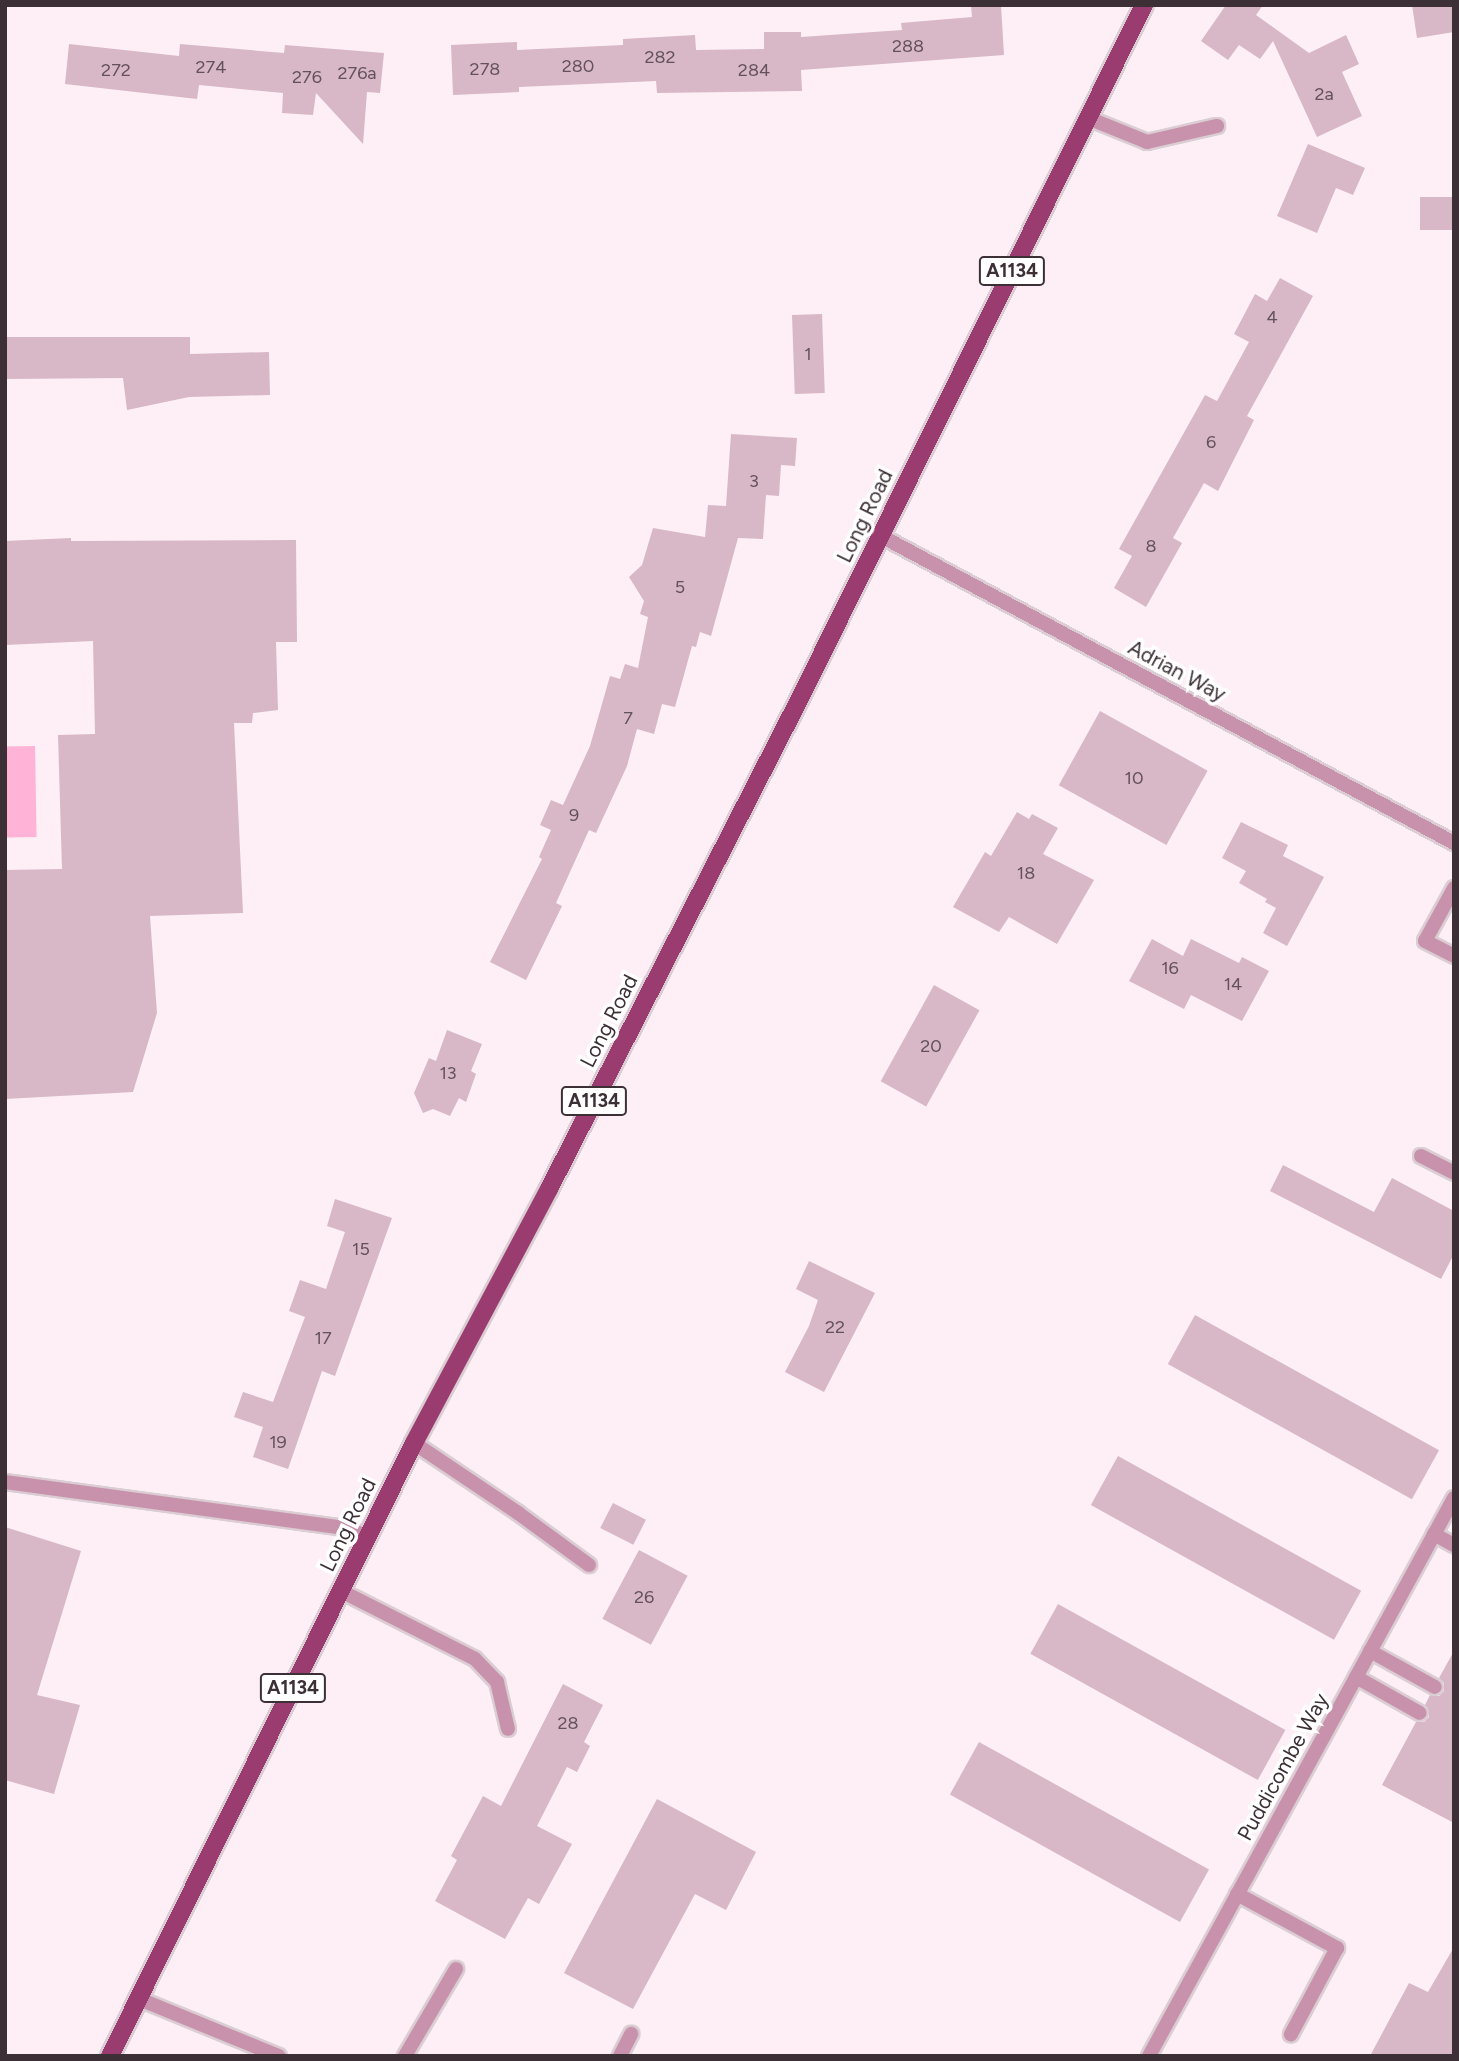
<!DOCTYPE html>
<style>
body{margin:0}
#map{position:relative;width:1459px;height:2061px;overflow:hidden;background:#fdeff5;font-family:Figtree,sans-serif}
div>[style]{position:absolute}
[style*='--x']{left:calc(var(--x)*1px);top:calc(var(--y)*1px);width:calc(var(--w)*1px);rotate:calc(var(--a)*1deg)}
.green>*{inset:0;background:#ffb3d7;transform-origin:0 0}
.building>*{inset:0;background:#d8b7c6;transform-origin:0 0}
.roads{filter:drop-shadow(2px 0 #dacdd3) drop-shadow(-2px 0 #dacdd3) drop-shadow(0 2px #dacdd3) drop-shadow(0 -2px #dacdd3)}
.service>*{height:14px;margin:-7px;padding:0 7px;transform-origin:7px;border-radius:7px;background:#c992ac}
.primary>*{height:18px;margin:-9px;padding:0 9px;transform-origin:9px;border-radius:9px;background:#9b3c70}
span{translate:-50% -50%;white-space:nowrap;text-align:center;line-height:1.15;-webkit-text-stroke:7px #fff;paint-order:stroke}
.number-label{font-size:18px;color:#63525a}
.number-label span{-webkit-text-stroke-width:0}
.shield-label span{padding:2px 5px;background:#fff;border:2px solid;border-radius:5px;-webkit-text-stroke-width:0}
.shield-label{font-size:19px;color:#3c3036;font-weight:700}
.street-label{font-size:21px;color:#3c3036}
.frame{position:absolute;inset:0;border:7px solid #3c3036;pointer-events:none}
</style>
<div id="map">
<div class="green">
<div style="left:35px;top:746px;width:91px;height:30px;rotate:89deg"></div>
</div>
<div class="building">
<div style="clip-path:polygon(971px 5px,1001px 5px,1004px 55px,801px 70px,802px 91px,657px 93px,656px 81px,519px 87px,519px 92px,453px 95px,451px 45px,517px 42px,517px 50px,623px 45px,623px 39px,695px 35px,696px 50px,764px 49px,764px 32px,801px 32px,801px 37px,902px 30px,901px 23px,972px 17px)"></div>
<div style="clip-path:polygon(1226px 5px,1263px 5px,1256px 15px,1309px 53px,1346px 35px,1359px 64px,1342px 72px,1362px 116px,1317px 137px,1273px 41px,1260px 59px,1239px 45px,1228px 60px,1201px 41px)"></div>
<div style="clip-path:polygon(1412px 5px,1454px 5px,1454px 32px,1417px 38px)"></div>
<div style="clip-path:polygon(69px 44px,179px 56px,180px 44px,284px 53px,285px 45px,384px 53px,380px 93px,367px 92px,363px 144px,316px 93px,313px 115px,282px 113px,283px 93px,199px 85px,197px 99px,65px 84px)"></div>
<div style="clip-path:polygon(1308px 144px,1365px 168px,1353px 195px,1336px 188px,1317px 233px,1277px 216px)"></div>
<div style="left:1454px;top:197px;width:33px;height:34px;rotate:90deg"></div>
<div style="clip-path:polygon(1280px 278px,1313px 296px,1247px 416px,1254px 420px,1218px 491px,1204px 483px,1173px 538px,1182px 543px,1146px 607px,1114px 588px,1132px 556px,1119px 549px,1205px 395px,1217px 401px,1249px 342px,1234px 334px,1255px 294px,1267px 301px)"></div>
<div style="left:822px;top:314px;width:79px;height:30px;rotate:88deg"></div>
<div style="clip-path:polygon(5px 337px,190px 337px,190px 354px,269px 352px,270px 395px,189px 397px,127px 410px,123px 378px,5px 379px)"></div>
<div style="clip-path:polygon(731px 434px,797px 438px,795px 466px,781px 465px,779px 496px,766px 495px,763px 539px,738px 538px,711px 636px,700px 632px,696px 647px,692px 646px,675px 707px,662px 704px,654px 734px,637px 729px,627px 766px,596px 833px,589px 830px,556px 903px,562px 906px,526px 980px,490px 962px,542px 859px,539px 857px,551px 830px,540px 825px,551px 800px,563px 805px,590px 746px,610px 676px,620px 679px,625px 664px,638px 668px,648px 617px,640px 614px,644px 601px,629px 577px,642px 565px,653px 528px,705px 537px,708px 505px,726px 506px)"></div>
<div style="clip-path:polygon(71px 538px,71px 541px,296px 540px,297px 642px,276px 642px,278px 710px,253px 713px,252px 723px,234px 723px,243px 913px,150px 916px,157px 1013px,133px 1092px,5px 1099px,5px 870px,62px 869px,58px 735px,95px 734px,93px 641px,5px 645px,5px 541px)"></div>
<div style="left:1100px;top:711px;width:123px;height:85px;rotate:29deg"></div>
<div style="clip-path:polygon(1017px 812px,1029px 819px,1032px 814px,1058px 828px,1043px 854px,1094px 880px,1057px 944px,1009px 917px,999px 932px,953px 907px,985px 852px,991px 856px)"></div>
<div style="clip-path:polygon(1241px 822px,1288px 845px,1283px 856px,1324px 877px,1287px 946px,1263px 933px,1276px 908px,1265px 902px,1267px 899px,1239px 883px,1246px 871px,1222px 858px)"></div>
<div style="clip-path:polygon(1152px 939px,1183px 956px,1191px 939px,1239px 963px,1242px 957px,1269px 971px,1242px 1021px,1191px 995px,1184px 1009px,1129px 981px)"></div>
<div style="left:934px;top:985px;width:52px;height:110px;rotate:29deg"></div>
<div style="clip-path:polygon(447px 1030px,482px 1044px,471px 1071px,476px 1074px,466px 1102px,459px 1098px,450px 1116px,433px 1109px,423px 1113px,414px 1093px,429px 1058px,436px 1061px)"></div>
<div style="clip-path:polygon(1283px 1165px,1374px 1212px,1392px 1178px,1454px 1211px,1454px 1254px,1441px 1279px,1270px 1191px)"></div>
<div style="clip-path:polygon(335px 1199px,392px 1218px,335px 1376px,322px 1371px,288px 1469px,253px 1457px,263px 1427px,234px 1417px,243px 1392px,273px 1402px,305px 1317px,289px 1311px,300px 1280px,326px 1289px,345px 1232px,327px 1226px)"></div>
<div style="clip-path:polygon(809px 1261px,875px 1293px,824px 1392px,785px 1372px,809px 1326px,818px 1300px,796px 1289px)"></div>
<div style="left:1195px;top:1315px;width:279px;height:56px;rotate:29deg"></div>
<div style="left:1118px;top:1456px;width:278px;height:56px;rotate:29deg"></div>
<div style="left:613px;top:1503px;width:37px;height:28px;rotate:27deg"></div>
<div style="clip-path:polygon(5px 1527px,81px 1551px,37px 1695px,80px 1705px,54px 1794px,5px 1780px)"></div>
<div style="left:639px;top:1550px;width:55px;height:78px;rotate:28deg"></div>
<div style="left:1058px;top:1604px;width:260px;height:57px;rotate:29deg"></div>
<div style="clip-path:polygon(1454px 1651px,1454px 1823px,1382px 1785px,1416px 1722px,1424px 1722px,1429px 1717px,1425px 1705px,1430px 1695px,1439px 1696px,1444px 1691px,1444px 1683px,1439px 1678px)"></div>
<div style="clip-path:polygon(563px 1684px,603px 1705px,584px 1742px,590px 1746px,577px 1772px,567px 1767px,537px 1826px,572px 1844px,539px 1904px,528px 1898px,505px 1939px,435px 1901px,457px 1860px,451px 1856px,483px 1796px,501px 1806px)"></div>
<div style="left:979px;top:1742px;width:263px;height:60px;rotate:29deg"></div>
<div style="clip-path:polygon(657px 1799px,756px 1852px,726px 1910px,695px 1894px,633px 2009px,564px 1973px)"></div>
<div style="clip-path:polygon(1454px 1947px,1454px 2056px,1370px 2056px,1409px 1983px,1428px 1992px)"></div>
</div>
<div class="roads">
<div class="service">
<div style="--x:1088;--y:118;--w:64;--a:22.1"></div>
<div style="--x:1147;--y:142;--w:72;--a:-12.9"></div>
<div style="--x:881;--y:536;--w:650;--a:28.18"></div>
<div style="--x:1454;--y:888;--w:60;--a:118.7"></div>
<div style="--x:1425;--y:941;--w:33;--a:27"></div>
<div style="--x:1421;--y:1156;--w:37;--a:27"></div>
<div style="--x:414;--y:1443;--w:125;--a:33.9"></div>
<div style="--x:518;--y:1513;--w:88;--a:36.2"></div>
<div style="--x:5;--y:1482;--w:345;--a:7.7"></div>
<div style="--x:347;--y:1528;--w:22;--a:24"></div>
<div style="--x:1434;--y:1534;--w:23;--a:29"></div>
<div style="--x:341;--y:1591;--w:150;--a:26.9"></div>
<div style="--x:475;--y:1659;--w:32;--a:46"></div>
<div style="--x:497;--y:1682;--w:48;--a:76.8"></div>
<div style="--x:1370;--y:1651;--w:74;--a:29"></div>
<div style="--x:1356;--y:1677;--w:73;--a:29.4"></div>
<div style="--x:1237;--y:1894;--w:114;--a:28.4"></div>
<div style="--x:1337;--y:1948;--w:98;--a:118.1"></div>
<div style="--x:139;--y:1999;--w:151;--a:22.2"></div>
<div style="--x:405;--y:2056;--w:101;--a:-59.6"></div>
<div style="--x:620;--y:2056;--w:25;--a:-63"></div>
<div style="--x:1149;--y:2056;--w:636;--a:-61.34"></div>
</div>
<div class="primary">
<div style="--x:110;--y:2056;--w:684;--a:-63.62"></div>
<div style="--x:414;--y:1443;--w:288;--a:-62"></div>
<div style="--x:549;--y:1189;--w:549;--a:-62.92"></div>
<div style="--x:799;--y:700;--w:776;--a:-63.6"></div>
</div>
</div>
<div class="number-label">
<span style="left:908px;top:46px">288</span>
<span style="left:660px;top:57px">282</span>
<span style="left:578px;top:66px">280</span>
<span style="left:211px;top:67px">274</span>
<span style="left:485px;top:69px">278</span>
<span style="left:116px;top:70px">272</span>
<span style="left:754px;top:70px">284</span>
<span style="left:357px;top:73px">276a</span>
<span style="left:307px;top:77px">276</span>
<span style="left:1324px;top:94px">2a</span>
<span style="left:1272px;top:317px">4</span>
<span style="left:808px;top:354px">1</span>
<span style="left:1211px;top:442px">6</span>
<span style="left:754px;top:481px">3</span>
<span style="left:1151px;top:546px">8</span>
<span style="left:680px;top:587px">5</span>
<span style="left:628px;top:718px">7</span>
<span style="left:1134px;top:778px">10</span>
<span style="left:574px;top:815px">9</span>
<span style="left:1026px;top:873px">18</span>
<span style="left:1170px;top:968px">16</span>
<span style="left:1233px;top:984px">14</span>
<span style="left:931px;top:1046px">20</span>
<span style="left:448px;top:1073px">13</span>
<span style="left:361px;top:1249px">15</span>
<span style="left:835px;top:1327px">22</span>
<span style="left:323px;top:1338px">17</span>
<span style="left:278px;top:1442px">19</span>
<span style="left:644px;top:1597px">26</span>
<span style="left:568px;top:1723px">28</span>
</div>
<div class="shield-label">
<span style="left:1012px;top:271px">A1134</span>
<span style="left:594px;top:1101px">A1134</span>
<span style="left:293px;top:1688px">A1134</span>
</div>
<div class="street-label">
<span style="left:865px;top:516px;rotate:-64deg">Long Road</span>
<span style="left:1177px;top:671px;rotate:28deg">Adrian Way</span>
<span style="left:609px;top:1021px;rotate:-63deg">Long Road</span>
<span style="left:348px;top:1525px;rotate:-64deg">Long Road</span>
<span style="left:1283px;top:1767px;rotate:-61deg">Puddicombe Way</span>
</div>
<div class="frame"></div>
</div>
